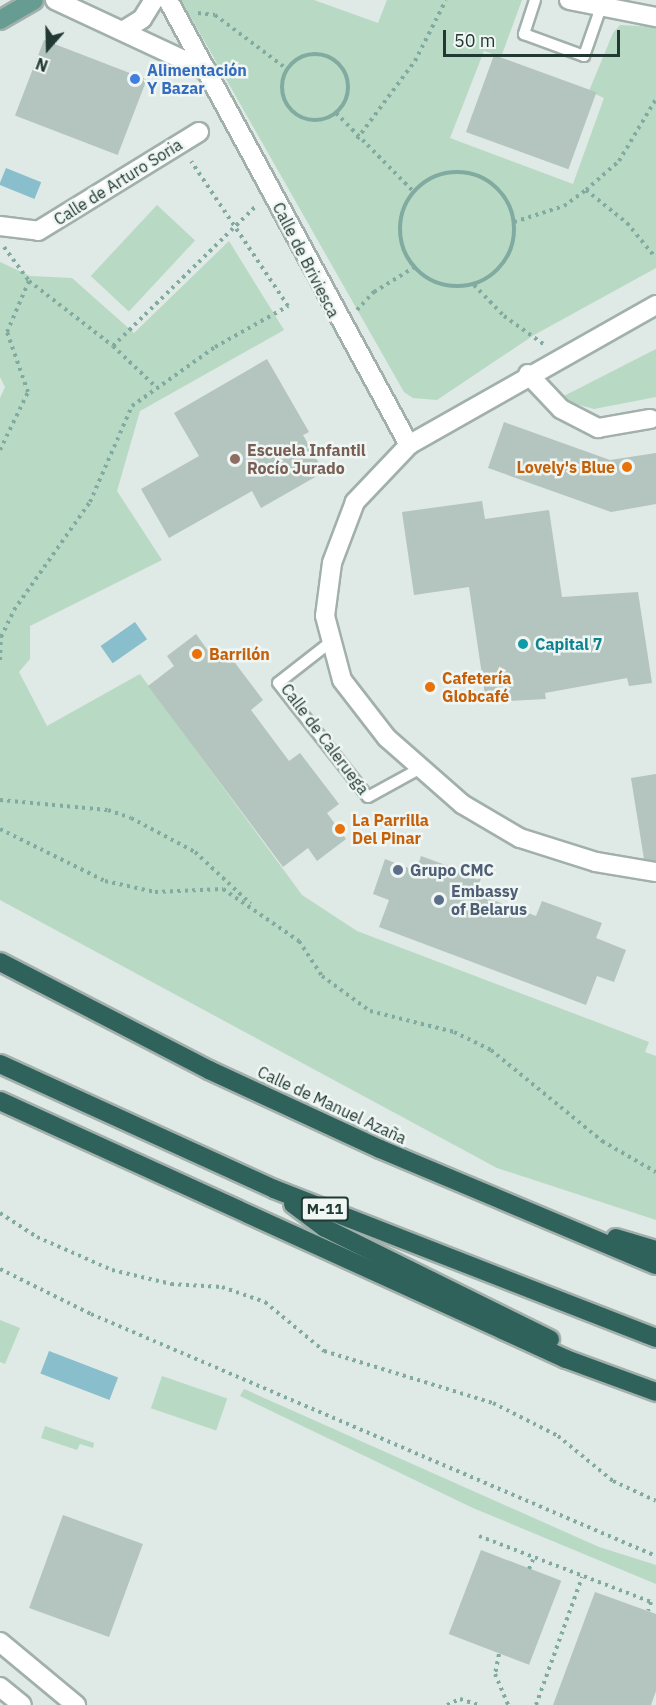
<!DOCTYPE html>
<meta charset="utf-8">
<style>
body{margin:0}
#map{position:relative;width:656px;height:1705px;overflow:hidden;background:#dfe9e5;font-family:"IBM Plex Sans",sans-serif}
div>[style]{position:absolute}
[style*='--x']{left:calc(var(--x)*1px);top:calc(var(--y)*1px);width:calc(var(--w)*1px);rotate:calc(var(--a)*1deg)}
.green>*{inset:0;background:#b8d9c3;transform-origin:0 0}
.water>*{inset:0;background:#89becc;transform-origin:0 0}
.building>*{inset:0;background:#b4c4be;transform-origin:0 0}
.path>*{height:4px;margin-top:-2px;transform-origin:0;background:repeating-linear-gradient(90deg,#81aba0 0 3px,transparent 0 7.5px)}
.path>.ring{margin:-2px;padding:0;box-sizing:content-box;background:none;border:4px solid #81aba0;border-radius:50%}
.roads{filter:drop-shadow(2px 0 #a2b0ac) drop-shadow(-2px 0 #a2b0ac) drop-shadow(0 2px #a2b0ac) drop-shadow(0 -2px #a2b0ac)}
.lane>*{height:10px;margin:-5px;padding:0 5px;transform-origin:5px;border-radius:5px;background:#fff}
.street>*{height:18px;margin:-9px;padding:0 9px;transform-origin:9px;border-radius:9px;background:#fff}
.primary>*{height:18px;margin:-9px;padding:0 9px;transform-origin:9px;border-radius:9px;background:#669c91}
.highway>*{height:18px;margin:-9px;padding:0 9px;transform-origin:9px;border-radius:9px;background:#2f625a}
.dots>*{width:16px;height:16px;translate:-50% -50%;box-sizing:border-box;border:3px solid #eff6f3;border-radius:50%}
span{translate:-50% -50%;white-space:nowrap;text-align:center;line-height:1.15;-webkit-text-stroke:5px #eff6f3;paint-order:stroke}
.shield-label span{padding:2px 4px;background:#eff6f3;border:2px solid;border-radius:4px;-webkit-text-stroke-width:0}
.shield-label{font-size:15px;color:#213833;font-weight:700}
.shop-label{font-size:16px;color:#366cbe;font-weight:700}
.left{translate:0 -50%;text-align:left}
.street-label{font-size:16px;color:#213833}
.education-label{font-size:16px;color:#785e54;font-weight:700}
.food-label{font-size:16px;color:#c56008;font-weight:700}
.right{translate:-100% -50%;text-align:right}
.culture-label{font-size:16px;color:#0d838f;font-weight:700}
.service-label{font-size:16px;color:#4e5e75;font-weight:700}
.north{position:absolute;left:18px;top:18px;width:60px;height:60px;-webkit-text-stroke:4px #eff6f3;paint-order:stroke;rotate:200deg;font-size:16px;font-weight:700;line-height:24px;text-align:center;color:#213833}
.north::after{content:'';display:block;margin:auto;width:21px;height:27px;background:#213833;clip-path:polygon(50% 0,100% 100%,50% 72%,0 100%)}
.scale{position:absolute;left:443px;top:30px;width:177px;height:27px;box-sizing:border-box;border:3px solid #213833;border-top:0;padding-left:8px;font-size:18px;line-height:21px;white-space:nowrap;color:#213833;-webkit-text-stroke:4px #eff6f3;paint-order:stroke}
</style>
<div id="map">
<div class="green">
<div style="clip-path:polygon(181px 0,314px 0,378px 23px,387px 0,522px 0,501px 57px,484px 51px,450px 138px,573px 184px,604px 98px,589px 91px,613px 33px,620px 25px,656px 27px,656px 268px,534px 335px,437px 400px,413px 398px,404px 392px)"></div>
<div style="left:157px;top:205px;width:52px;height:97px;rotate:43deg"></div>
<div style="clip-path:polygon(229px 241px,284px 330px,140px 411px,117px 491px,162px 560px,30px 626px,30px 659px,19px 672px,47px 726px,140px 674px,302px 895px,357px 931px,649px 1042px,645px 1052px,656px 1056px,656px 1220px,497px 1168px,0 900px,0 398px,5px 387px,0 377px,0 262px,30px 276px,72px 278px,134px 333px)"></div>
<div style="clip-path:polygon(656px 349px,656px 397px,594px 409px,558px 399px)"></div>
<div style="clip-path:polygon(0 1320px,20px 1328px,5px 1364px,0 1362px)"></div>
<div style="left:162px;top:1376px;width:69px;height:34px;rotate:19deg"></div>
<div style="clip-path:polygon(244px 1389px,599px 1547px,656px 1565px,656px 1584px,473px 1508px,240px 1396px)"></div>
<div style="clip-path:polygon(45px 1426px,94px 1443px,93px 1448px,80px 1444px,77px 1450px,41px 1438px)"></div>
</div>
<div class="water">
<div style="left:6px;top:168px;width:38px;height:18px;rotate:22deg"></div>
<div style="left:135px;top:622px;width:21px;height:42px;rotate:55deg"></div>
<div style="left:49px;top:1351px;width:74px;height:24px;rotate:21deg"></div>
</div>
<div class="building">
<div style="left:44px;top:40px;width:110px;height:81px;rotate:21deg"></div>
<div style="left:494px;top:55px;width:109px;height:82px;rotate:20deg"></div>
<div style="clip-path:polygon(267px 359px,309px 432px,303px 435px,324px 472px,261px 508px,252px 491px,169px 538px,141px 489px,199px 456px,174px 413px)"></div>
<div style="clip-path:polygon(504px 422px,610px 460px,656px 453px,656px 504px,611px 512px,488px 468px)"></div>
<div style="clip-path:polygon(482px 501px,485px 519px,549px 510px,562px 597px,638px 592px,652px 683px,629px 686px,627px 678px,545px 693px,546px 699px,486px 702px,469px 587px,414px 595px,402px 512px)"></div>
<div style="clip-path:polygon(196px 634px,214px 659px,226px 651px,263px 700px,251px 710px,289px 761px,300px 753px,339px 804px,327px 813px,346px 839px,317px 861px,308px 848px,283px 867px,148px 686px,174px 666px,167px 656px)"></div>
<div style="clip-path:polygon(656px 774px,656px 861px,644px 859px,631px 778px)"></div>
<div style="clip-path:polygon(421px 856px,481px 878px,476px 893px,506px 905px,536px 916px,542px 901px,602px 923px,596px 938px,626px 950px,614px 982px,597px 976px,586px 1005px,379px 927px,389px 900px,373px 894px,385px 859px,416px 871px)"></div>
<div style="left:63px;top:1515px;width:85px;height:99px;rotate:20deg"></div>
<div style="left:481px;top:1550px;width:86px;height:90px;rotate:21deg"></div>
<div style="clip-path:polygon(595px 1592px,656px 1614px,656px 1691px,651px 1705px,553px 1705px)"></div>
</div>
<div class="path">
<div style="--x:198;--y:13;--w:17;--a:7"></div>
<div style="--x:215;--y:15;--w:90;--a:36.9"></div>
<div class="ring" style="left:282px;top:54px;width:62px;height:62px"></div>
<div style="--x:336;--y:113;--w:110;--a:45.4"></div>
<div style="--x:357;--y:139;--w:97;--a:-53.4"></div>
<div style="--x:415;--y:61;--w:68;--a:-63.1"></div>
<div class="ring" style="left:400px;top:172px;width:110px;height:110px"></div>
<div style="--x:586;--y:190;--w:53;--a:38.8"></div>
<div style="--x:627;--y:223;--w:45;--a:50.4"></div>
<div style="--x:514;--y:222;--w:52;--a:-17.7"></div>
<div style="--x:564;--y:206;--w:27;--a:-36"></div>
<div style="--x:586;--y:190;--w:44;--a:-41.3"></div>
<div style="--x:619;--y:161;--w:72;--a:-59.2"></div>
<div style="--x:4;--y:247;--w:42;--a:53.7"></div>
<div style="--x:29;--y:281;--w:106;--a:37.7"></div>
<div style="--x:113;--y:346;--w:202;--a:-44.4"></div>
<div style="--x:474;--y:285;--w:43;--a:45.9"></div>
<div style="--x:504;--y:316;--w:52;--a:35.5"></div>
<div style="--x:357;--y:310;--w:25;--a:-47"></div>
<div style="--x:374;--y:292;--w:46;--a:-31.6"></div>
<div style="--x:113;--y:346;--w:59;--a:43.6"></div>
<div style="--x:0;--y:450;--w:64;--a:-64.2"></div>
<div style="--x:28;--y:392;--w:64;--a:-109.3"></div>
<div style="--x:7;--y:332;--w:56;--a:-66.7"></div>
<div style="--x:0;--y:660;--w:23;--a:-88"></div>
<div style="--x:1;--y:637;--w:30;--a:-64"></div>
<div style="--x:14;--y:610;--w:132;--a:-54.9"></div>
<div style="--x:90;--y:502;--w:105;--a:-66.4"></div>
<div style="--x:132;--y:406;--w:102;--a:-35.4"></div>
<div style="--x:215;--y:347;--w:84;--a:-29.3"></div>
<div style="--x:288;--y:306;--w:174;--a:-123.8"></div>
<div style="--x:0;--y:800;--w:108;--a:5.3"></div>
<div style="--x:108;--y:810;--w:24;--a:19"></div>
<div style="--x:131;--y:818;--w:72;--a:28"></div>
<div style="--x:195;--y:852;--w:76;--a:42.9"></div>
<div style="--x:0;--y:829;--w:117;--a:26.3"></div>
<div style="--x:105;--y:881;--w:51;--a:12.4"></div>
<div style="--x:155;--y:892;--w:68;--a:-2.5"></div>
<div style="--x:223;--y:889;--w:92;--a:34.4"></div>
<div style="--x:299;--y:941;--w:42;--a:56.7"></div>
<div style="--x:322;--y:976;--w:59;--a:36.1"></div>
<div style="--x:370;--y:1011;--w:87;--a:14"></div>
<div style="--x:454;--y:1032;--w:41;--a:25.9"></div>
<div style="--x:491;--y:1050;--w:144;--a:39.3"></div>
<div style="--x:602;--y:1141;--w:62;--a:29.9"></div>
<div style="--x:0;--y:1213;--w:44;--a:33"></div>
<div style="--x:37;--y:1237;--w:82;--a:23.7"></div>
<div style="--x:112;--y:1270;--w:61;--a:13.3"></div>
<div style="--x:171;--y:1284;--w:51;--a:3.4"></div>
<div style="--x:222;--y:1287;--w:46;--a:19.2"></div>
<div style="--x:265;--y:1302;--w:77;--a:39.7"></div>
<div style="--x:324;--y:1351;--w:177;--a:17.1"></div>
<div style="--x:493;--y:1403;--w:73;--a:26.9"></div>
<div style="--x:558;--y:1436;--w:71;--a:39.3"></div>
<div style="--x:613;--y:1481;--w:47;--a:24.9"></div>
<div style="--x:0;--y:1269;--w:102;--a:26.3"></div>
<div style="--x:91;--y:1314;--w:615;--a:23.19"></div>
<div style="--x:479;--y:1536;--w:184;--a:21"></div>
<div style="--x:651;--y:1602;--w:9;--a:108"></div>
<div style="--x:529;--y:1569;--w:13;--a:-67"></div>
<div style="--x:499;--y:1654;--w:20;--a:101"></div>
<div style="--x:495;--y:1674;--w:34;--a:67"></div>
<div style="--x:447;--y:1705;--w:14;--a:-25"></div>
<div style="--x:460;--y:1699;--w:20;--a:18"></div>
<div style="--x:536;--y:1705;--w:136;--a:-70.2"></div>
</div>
<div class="roads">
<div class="lane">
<div style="--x:535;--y:0;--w:36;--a:108"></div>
<div style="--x:524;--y:34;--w:64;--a:20.1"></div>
<div style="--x:584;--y:56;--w:49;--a:-70.8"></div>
<div style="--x:328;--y:644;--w:63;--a:142"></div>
<div style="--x:278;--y:683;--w:145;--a:51.7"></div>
<div style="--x:368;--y:797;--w:60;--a:-28.7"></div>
</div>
<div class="street">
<div style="--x:55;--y:0;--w:168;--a:25"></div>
<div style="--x:168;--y:0;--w:506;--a:61.56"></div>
<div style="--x:569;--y:0;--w:89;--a:11.1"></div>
<div style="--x:126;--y:29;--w:19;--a:-32"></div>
<div style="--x:142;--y:19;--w:22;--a:-58"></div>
<div style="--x:0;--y:226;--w:38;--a:7"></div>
<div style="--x:38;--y:231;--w:189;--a:-31.6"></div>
<div style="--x:656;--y:305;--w:284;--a:150.5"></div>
<div style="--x:409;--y:445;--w:79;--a:133.5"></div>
<div style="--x:355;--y:502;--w:65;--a:110.7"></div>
<div style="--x:332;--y:563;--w:53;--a:97.5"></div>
<div style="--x:325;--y:616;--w:66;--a:75.1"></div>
<div style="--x:342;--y:680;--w:73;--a:52.2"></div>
<div style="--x:387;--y:738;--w:100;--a:41.3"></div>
<div style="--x:462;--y:804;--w:67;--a:30.4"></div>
<div style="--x:520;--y:838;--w:80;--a:17.5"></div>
<div style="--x:596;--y:862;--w:61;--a:9.5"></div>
<div style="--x:528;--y:374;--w:48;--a:46.7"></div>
<div style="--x:561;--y:409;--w:42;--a:27.2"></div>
<div style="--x:598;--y:428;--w:53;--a:-9.8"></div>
<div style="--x:0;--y:1642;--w:99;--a:39.7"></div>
<div style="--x:0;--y:1687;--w:28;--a:39"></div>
</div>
<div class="primary">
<div style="--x:0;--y:20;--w:39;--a:-30"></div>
</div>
<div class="highway">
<div style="--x:0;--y:962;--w:235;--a:27.3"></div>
<div style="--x:209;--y:1070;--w:188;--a:24.8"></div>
<div style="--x:380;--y:1149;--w:299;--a:22.8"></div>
<div style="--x:0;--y:1064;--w:301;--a:24.5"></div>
<div style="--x:274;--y:1189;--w:410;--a:21.3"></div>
<div style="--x:0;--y:1101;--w:622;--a:24.5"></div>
<div style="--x:566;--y:1359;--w:96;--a:20.1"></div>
<div style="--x:293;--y:1204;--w:40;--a:37"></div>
<div style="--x:325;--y:1228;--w:251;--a:26.3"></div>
<div style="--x:616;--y:1238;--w:42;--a:16.7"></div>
</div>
</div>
<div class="dots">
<div style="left:135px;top:79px;background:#3f7fe0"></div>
<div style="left:235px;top:459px;background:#8d6e63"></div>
<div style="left:627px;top:467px;background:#e8710a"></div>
<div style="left:523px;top:644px;background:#0f9aa8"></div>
<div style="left:197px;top:654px;background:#e8710a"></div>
<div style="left:430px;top:687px;background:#e8710a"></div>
<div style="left:340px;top:829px;background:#e8710a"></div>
<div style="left:398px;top:870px;background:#5c6f8a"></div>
<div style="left:439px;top:900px;background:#5c6f8a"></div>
</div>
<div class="shield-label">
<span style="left:325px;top:1209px">M-11</span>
</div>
<div class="shop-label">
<span class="left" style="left:147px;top:79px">Alimentación<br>Y Bazar</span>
</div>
<div class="street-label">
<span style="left:118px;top:182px;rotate:-32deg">Calle de Arturo Soria</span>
<span style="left:306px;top:260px;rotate:63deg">Calle de Briviesca</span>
<span style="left:325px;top:739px;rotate:53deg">Calle de Caleruega</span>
<span style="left:332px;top:1105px;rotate:25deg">Calle de Manuel Azaña</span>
</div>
<div class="education-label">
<span class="left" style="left:247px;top:459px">Escuela Infantil<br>Rocío Jurado</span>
</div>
<div class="food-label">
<span class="right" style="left:615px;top:467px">Lovely's Blue</span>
<span class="left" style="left:209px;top:654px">Barrilón</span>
<span class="left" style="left:442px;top:687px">Cafetería<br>Globcafé</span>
<span class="left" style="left:352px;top:829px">La Parrilla<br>Del Pinar</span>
</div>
<div class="culture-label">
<span class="left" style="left:535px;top:644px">Capital 7</span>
</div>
<div class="service-label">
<span class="left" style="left:410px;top:870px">Grupo CMC</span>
<span class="left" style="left:451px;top:900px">Embassy<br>of Belarus</span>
</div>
<div class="north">N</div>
<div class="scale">50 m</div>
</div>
